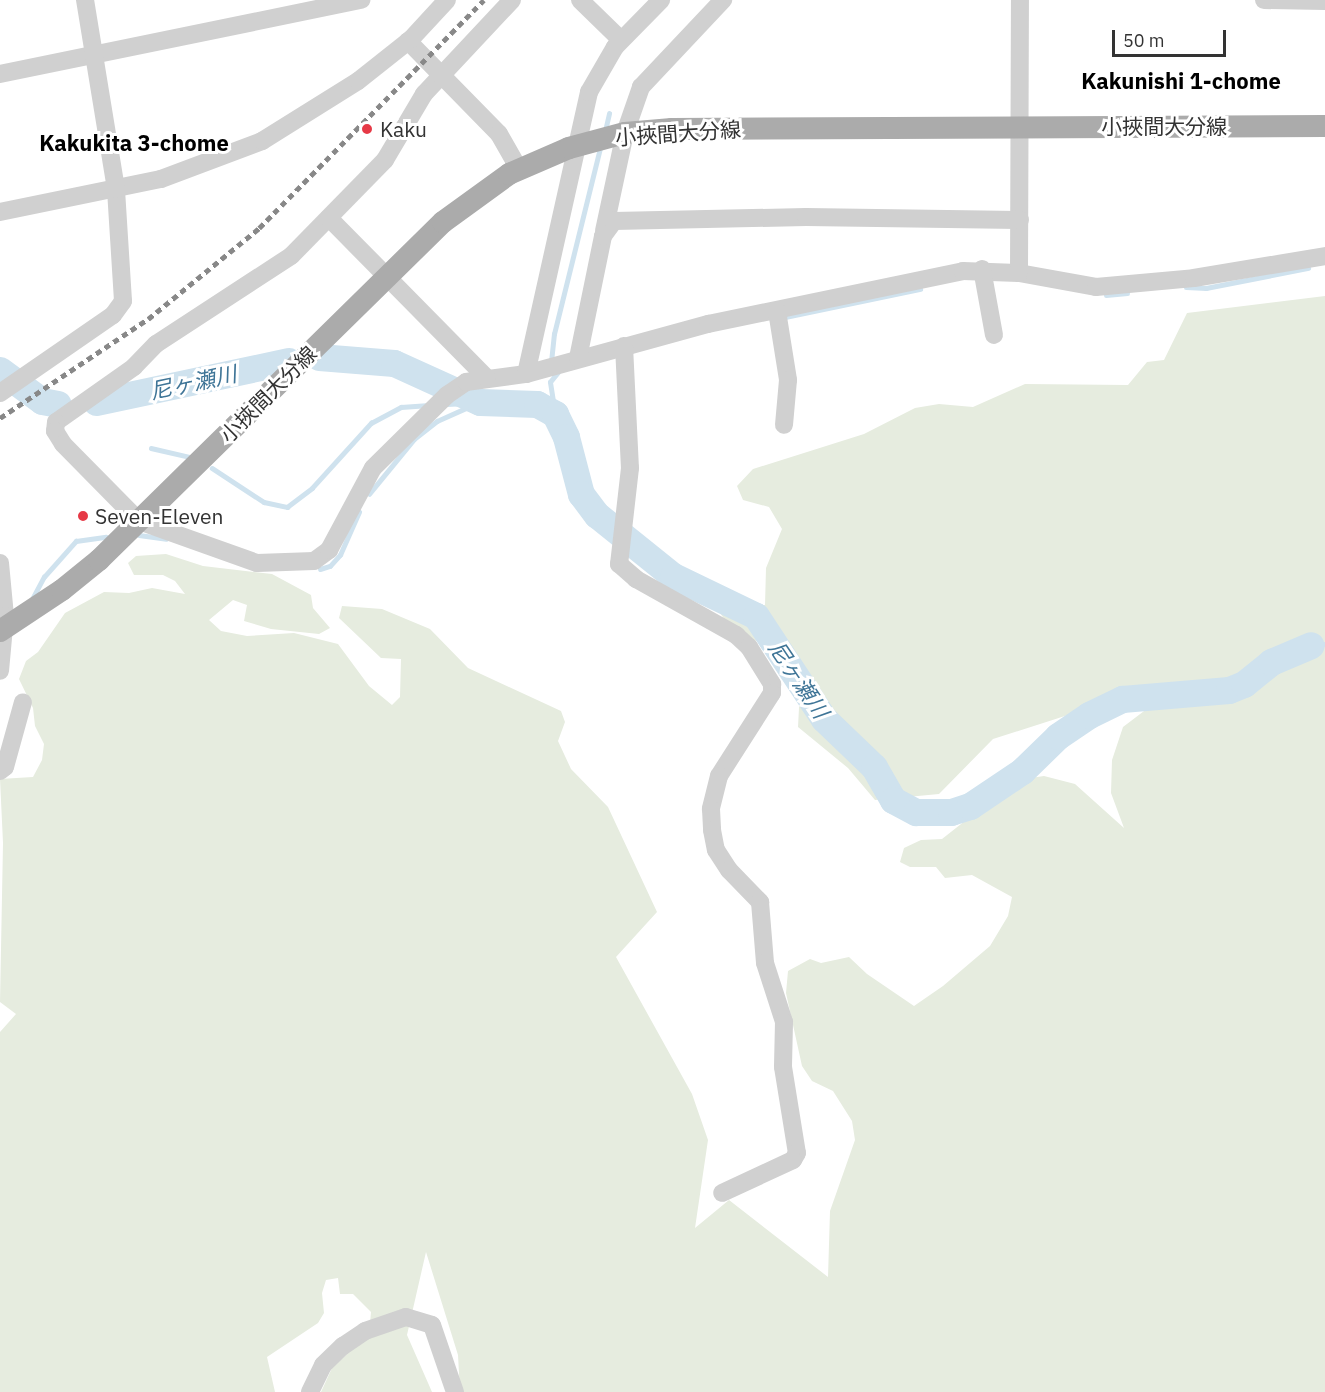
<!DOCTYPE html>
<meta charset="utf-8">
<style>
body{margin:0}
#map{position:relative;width:1325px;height:1392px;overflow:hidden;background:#fff;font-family:"IBM Plex Sans","Noto Sans JP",sans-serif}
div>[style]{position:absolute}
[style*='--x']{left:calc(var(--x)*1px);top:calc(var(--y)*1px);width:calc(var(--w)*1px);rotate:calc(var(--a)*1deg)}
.green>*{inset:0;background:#e6ecdf}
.stream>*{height:4.5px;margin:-2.25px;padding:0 2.25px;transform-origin:2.25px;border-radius:2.25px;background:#cfe2ee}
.river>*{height:27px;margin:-13.5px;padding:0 13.5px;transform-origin:13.5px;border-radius:13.5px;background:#cfe2ee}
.minor>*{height:18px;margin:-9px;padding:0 9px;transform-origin:9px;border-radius:9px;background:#d0d0d0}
.major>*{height:22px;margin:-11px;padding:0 11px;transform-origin:11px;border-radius:11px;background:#ababab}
.rail>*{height:4.5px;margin-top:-2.25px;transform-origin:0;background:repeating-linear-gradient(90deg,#888 0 6px,transparent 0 10.5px)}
.dots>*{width:16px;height:16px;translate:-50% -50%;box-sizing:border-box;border:3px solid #fff;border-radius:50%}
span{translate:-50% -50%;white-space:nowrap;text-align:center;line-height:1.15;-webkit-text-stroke:6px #fff;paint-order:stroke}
.street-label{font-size:21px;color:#333}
.poi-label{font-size:21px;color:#333}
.left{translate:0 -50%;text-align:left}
.neighbourhood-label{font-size:22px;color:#000;font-weight:700}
.water-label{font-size:22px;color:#3f7597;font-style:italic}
.scale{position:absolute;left:1112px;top:30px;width:114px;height:27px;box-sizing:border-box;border:3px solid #333;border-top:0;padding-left:8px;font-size:18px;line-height:21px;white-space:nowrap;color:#333;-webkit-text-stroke:4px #fff;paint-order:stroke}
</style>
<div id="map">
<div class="green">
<div style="clip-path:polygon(1325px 296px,1325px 1392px,460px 1392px,458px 1355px,426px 1252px,407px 1335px,432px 1392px,321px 1392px,332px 1368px,369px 1334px,371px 1312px,353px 1294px,340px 1294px,338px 1278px,326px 1280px,322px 1293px,324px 1313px,318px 1323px,267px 1357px,275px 1392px,0 1392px,0 1032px,16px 1014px,0 1002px,3px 843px,0 779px,33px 777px,42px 760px,44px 744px,35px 726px,33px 708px,19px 679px,26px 661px,38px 652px,65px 613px,104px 592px,129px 593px,152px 588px,185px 594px,175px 581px,163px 575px,134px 575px,128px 563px,136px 556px,166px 554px,203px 566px,272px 574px,311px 595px,313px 608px,330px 628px,319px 634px,271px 629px,244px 621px,247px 605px,233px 600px,209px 620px,221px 631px,247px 636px,294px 633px,338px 644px,369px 686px,392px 705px,400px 697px,401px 659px,381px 658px,339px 618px,342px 606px,382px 609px,430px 629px,468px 668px,561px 711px,565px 722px,558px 741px,571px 769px,608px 807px,657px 912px,616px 957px,692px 1094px,708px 1140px,695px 1228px,729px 1200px,828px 1277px,830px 1211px,855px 1140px,852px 1121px,833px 1091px,812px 1081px,802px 1066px,786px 993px,788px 971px,810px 959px,821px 963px,849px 957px,867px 974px,914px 1006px,943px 986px,990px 946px,1008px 916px,1012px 897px,972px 875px,945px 878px,936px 867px,910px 867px,900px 862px,904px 848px,921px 840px,942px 839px,1017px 780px,1044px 776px,1075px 784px,1124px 828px,1111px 793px,1112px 760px,1123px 727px,1152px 705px,1125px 705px,1068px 715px,993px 739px,939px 794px,875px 800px,848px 768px,798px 727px,801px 669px,727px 623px,718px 610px,732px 606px,765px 605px,766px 568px,782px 529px,769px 507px,743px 500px,737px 486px,753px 469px,864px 434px,915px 408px,939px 404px,973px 407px,1025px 384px,1128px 385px,1147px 362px,1164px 360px,1187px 313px)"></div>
</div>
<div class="stream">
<div style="--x:605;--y:131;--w:18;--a:-77"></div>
<div style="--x:1186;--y:287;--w:20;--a:3"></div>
<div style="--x:1206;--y:288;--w:104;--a:-11.1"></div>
<div style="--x:1106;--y:295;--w:21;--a:-5"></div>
<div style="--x:785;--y:317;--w:138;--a:-11.7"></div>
<div style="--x:551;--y:362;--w:28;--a:-84"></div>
<div style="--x:554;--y:334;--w:192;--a:-76.1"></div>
<div style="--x:447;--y:404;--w:33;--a:-3"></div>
<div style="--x:555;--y:414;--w:32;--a:-99"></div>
<div style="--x:550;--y:382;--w:13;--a:-51"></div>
<div style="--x:151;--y:448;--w:39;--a:13"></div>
<div style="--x:212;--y:468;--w:62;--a:33.2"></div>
<div style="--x:264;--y:502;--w:24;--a:12"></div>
<div style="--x:287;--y:507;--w:31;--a:-37"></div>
<div style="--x:312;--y:488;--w:88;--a:-47.8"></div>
<div style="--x:371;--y:423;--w:34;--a:-28"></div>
<div style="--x:401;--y:407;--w:28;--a:-4"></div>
<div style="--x:369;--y:494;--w:71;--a:-50.7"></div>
<div style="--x:414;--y:439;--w:29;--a:-38"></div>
<div style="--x:437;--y:421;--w:42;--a:-24.1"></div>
<div style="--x:139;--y:535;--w:27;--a:8"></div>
<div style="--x:320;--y:569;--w:10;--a:-17"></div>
<div style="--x:330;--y:566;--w:15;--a:-48"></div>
<div style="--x:340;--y:555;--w:47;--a:-66.2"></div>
<div style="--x:31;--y:601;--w:27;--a:-62"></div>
<div style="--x:44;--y:577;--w:48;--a:-48.4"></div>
<div style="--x:76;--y:541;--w:30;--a:-8"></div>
<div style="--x:1311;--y:645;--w:14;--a:-4"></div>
</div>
<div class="river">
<div style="--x:319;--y:357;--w:75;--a:4.6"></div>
<div style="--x:394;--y:363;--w:94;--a:24.4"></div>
<div style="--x:480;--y:402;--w:57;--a:2"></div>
<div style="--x:537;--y:404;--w:21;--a:29"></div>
<div style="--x:555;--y:414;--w:25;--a:64"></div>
<div style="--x:566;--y:437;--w:59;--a:75.3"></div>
<div style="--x:581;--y:494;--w:26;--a:53"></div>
<div style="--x:597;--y:515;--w:97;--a:38.8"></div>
<div style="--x:673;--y:576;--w:92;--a:25.7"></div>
<div style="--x:756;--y:616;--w:123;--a:56.6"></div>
<div style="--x:824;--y:719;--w:69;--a:43.8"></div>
<div style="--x:874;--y:767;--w:38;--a:60"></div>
<div style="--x:893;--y:800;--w:26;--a:28"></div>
<div style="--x:916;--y:812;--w:35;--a:0"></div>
<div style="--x:951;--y:812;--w:20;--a:-18"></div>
<div style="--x:970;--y:806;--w:63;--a:-33.9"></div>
<div style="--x:1022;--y:771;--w:50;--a:-44.2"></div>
<div style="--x:1058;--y:736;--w:37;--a:-34"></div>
<div style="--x:1089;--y:715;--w:37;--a:-26"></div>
<div style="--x:1122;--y:699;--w:107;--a:-4.8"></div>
<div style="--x:1229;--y:690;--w:16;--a:-22"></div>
<div style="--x:1244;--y:684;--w:35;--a:-39"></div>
<div style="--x:1271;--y:662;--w:43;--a:-23"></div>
<div style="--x:0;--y:370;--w:52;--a:36.4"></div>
<div style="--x:42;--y:401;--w:16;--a:11"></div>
<div style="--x:96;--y:402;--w:197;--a:-12"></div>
</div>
<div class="minor">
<div style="--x:512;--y:0;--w:129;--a:133.1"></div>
<div style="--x:424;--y:94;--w:77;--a:120.6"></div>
<div style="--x:385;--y:160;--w:134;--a:134.4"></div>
<div style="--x:291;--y:256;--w:161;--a:146.9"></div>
<div style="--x:156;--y:344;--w:32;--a:134"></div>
<div style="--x:134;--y:367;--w:95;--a:144.8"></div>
<div style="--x:56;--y:422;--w:9;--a:96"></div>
<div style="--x:55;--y:431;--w:15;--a:58"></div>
<div style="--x:63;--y:444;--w:108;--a:45.4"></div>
<div style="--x:139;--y:521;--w:125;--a:19.6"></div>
<div style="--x:257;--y:563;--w:57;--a:-2"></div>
<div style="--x:314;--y:561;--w:19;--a:-36"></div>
<div style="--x:329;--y:550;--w:93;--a:-61.8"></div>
<div style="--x:373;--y:468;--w:104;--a:-44.6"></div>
<div style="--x:447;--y:395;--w:23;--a:-34"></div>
<div style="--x:466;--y:382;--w:61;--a:-7.6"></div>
<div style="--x:526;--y:374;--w:189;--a:-15.4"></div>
<div style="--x:708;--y:324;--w:260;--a:-11.7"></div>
<div style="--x:963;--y:271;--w:56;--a:2"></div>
<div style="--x:1019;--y:273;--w:78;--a:10.3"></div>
<div style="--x:1096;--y:287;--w:98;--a:-5.2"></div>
<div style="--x:1194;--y:278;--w:133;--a:-9.5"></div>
<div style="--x:580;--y:0;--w:57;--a:44.3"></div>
<div style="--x:1264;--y:0;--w:61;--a:0.9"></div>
<div style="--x:408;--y:41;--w:130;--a:45.6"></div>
<div style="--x:499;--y:134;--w:40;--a:60.3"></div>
<div style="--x:0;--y:74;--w:369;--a:-11.6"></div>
<div style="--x:0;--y:212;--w:164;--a:-11.6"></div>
<div style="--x:161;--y:179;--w:108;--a:-20.6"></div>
<div style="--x:262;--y:141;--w:113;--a:-32"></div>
<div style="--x:358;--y:81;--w:68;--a:-38.4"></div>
<div style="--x:411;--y:39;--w:53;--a:-47.3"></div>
<div style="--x:329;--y:218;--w:225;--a:45.4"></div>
<div style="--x:604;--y:231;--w:100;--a:-77.9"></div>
<div style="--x:625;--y:133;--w:49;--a:-70.8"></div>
<div style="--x:641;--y:87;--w:120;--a:-46.7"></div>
<div style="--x:982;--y:269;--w:67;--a:79.7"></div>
<div style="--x:1019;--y:273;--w:273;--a:-89.8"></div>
<div style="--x:777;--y:311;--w:70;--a:80.9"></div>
<div style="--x:788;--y:380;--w:45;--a:95.1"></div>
<div style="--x:624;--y:346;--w:122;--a:87.2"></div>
<div style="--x:630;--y:468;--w:97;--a:96.5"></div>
<div style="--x:619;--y:564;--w:23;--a:41"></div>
<div style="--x:636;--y:579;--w:115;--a:29.2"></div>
<div style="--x:736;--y:635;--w:18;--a:43"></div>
<div style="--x:749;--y:647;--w:44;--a:58.1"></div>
<div style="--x:772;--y:684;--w:9;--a:90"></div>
<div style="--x:772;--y:693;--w:98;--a:122.6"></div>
<div style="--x:719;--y:776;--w:34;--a:104"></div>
<div style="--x:711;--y:809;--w:21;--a:87"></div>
<div style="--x:712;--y:830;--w:20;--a:79"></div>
<div style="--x:716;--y:850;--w:24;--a:57"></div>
<div style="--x:729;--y:870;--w:45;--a:45.9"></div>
<div style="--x:760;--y:902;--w:61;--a:85.3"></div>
<div style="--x:765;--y:963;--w:62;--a:72.1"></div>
<div style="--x:784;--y:1022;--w:45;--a:91.3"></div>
<div style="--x:783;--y:1067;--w:87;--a:80.8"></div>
<div style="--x:797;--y:1153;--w:8;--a:120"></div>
<div style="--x:793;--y:1160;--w:78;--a:155.1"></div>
<div style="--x:578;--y:358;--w:125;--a:-78.4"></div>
<div style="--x:603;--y:236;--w:19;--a:-54"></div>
<div style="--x:614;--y:221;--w:192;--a:-1.2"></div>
<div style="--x:806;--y:217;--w:214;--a:0.8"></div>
<div style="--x:526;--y:374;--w:289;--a:-77.4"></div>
<div style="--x:589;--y:92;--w:52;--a:-60"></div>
<div style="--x:615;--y:47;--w:66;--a:-45.6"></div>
<div style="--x:0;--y:393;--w:137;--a:-34.6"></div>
<div style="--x:113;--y:315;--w:17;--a:-54"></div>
<div style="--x:123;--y:301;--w:112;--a:-93.6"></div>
<div style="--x:116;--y:189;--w:192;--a:-99.3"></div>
<div style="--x:0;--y:563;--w:53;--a:84.6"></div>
<div style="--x:5;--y:616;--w:55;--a:95.2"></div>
<div style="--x:0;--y:771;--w:6;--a:-39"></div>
<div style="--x:5;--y:767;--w:67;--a:-74.5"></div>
<div style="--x:310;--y:1392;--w:30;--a:-64"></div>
<div style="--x:323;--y:1365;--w:28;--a:-44"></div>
<div style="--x:343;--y:1346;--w:27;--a:-34"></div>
<div style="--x:365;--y:1331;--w:43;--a:-18.9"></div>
<div style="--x:406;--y:1317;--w:27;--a:17"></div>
<div style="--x:432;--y:1325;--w:71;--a:71.1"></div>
</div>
<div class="major">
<div style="--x:0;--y:631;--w:74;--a:-33.5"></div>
<div style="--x:62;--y:590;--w:48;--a:-39"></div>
<div style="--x:99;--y:560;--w:482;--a:-44.5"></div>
<div style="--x:443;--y:222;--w:82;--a:-36"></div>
<div style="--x:509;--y:174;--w:65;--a:-23.4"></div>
<div style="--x:569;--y:148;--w:58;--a:-15"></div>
<div style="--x:625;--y:133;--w:47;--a:-4.9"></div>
<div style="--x:672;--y:129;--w:653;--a:-0.26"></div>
</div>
<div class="rail">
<div style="--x:0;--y:418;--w:178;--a:-33.8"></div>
<div style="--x:148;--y:319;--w:144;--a:-39.3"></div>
<div style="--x:259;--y:228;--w:320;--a:-45.4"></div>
</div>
<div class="dots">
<div style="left:367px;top:129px;background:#e63946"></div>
<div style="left:83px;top:516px;background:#e63946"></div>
</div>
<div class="street-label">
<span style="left:1164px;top:126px">小挾間大分線</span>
<span style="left:678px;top:133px;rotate:-4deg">小挾間大分線</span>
<span style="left:268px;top:394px;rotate:-45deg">小挾間大分線</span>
</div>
<div class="poi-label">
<span class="left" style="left:380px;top:129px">Kaku</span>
<span class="left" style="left:95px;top:516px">Seven-Eleven</span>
</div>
<div class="neighbourhood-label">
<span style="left:1181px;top:81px">Kakunishi 1-chome</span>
<span style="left:134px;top:143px">Kakukita 3-chome</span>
</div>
<div class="water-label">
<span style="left:193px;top:382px;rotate:-12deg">尼ヶ瀬川</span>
<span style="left:799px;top:679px;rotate:56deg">尼ヶ瀬川</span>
</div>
<div class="scale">50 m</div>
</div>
